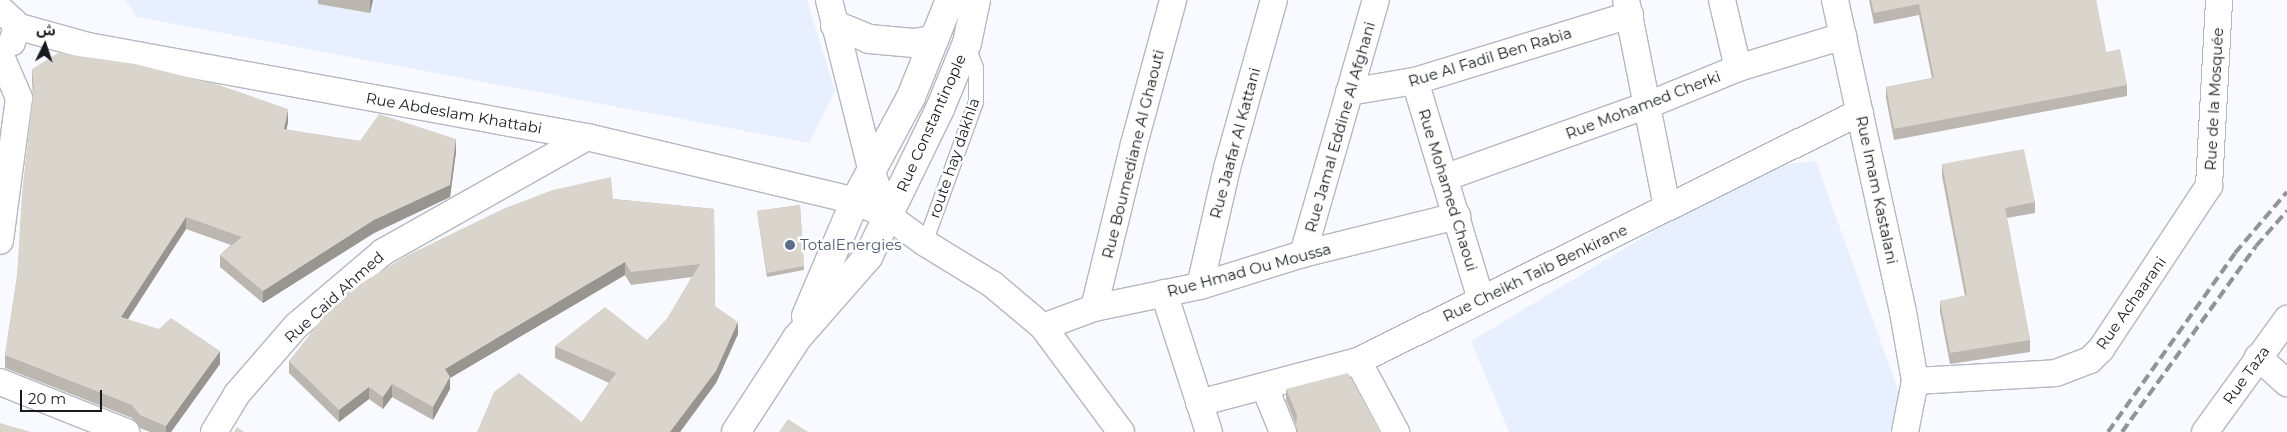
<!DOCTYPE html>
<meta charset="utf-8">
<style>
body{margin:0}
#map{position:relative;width:2287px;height:432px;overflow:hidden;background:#f8faff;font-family:Montserrat,"Noto Sans Arabic",sans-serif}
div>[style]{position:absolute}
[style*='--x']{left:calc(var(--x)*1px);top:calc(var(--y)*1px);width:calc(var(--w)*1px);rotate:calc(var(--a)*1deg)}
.built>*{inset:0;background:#e8f0ff}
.roads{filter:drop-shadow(1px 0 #b4b8c0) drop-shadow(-1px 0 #b4b8c0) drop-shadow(0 1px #b4b8c0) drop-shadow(0 -1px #b4b8c0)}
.service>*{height:14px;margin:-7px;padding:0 7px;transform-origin:7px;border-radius:7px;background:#fff}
.minor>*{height:26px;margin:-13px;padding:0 13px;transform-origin:13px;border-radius:13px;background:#fff}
.tertiary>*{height:28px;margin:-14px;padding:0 14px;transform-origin:14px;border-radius:14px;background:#fff}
.rail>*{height:4px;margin-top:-2px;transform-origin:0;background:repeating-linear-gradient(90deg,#919397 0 10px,transparent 0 15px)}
.wall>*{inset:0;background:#bbb6af}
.shaded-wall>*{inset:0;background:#98948f}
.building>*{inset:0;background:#d9d4cc}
.dots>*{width:14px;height:14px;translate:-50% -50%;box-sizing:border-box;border:2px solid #fff;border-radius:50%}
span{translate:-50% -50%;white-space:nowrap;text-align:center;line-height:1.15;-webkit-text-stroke:5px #fff;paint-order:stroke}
.street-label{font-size:15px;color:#17191c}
.service-label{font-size:15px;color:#4e5e75}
.left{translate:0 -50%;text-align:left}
.north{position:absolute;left:20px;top:20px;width:50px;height:50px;-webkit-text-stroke:4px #fff;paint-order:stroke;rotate:4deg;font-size:14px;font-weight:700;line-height:20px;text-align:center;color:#17191c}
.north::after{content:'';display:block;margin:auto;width:18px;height:22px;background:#17191c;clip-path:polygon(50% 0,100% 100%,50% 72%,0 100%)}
.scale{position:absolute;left:20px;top:390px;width:82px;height:22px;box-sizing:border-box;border:2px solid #17191c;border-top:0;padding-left:6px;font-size:15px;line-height:18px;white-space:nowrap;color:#17191c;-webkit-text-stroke:4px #fff;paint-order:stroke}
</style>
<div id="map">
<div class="built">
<div style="clip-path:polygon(125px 0,807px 0,835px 91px,809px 143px,137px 17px)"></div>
<div style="clip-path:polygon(1816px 161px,1903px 404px,1889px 432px,1509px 432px,1471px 341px,1760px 167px)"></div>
</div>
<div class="roads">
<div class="service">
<div style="--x:925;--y:243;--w:150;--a:-70.1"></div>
<div style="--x:976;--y:102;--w:34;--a:-90"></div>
<div style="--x:976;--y:68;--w:23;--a:-110"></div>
</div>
<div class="minor">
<div style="--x:829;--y:0;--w:178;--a:76"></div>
<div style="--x:872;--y:173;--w:46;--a:69.6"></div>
<div style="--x:1626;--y:0;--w:211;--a:78.8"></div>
<div style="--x:1722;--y:0;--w:70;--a:76.8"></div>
<div style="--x:1835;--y:0;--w:319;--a:77.7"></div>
<div style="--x:1903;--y:312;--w:70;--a:80.1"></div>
<div style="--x:1915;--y:381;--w:52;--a:101.1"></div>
<div style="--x:0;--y:9;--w:19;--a:43"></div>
<div style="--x:14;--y:22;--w:8;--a:76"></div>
<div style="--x:16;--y:30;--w:13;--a:108"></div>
<div style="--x:16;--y:26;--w:75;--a:15.5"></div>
<div style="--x:88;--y:46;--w:507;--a:10.34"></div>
<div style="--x:587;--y:137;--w:276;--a:13.4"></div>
<div style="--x:855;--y:201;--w:36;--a:24"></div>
<div style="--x:888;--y:216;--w:46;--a:36.1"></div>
<div style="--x:925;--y:243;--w:79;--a:31.5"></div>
<div style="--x:992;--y:284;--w:67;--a:40.1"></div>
<div style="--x:1043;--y:327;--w:131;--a:53.4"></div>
<div style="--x:0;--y:54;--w:48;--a:66.6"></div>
<div style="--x:19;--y:98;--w:144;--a:97.6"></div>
<div style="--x:1415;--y:81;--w:228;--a:73.2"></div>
<div style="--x:1349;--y:92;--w:67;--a:-9.5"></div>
<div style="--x:1415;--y:81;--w:225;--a:-17.1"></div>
<div style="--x:1444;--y:178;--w:217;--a:-19.7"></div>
<div style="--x:1648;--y:105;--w:97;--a:-22.3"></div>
<div style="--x:1738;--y:68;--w:110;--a:-16.9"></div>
<div style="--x:1303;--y:254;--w:264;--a:-74"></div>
<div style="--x:1200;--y:286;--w:121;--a:-77.1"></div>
<div style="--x:1227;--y:168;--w:174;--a:-74.4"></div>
<div style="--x:1164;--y:293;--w:146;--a:72.1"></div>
<div style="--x:1094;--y:308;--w:169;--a:-76.3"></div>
<div style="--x:1134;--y:144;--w:149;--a:-74.8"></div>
<div style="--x:1043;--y:327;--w:54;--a:-20.4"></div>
<div style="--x:1094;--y:308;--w:108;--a:-11.7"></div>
<div style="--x:1200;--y:286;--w:108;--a:-17.3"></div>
<div style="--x:1303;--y:254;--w:159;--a:-13.9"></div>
<div style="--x:2258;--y:357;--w:39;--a:42"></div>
<div style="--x:1358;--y:361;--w:81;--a:61.8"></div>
<div style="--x:1915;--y:381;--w:141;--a:-3.2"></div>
<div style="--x:2056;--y:373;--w:36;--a:-21"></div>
<div style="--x:2090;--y:360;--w:16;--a:-45"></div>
<div style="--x:2101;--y:349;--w:196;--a:-56.5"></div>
<div style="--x:2209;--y:186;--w:186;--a:-86.9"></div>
<div style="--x:0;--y:382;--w:136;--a:21.6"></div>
<div style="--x:1265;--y:388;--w:48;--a:67.8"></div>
<div style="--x:1199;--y:403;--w:164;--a:-14.8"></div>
<div style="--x:1358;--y:361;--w:560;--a:-26.38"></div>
<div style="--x:214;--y:432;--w:44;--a:-58.8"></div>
<div style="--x:237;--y:394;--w:90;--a:-49.1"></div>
<div style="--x:296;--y:326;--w:114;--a:-40.4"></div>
<div style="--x:383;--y:252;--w:234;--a:-29.4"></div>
<div style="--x:2205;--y:432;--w:140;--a:-54"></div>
</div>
<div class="tertiary">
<div style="--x:835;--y:25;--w:37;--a:22"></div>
<div style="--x:869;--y:39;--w:45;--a:5.1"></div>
<div style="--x:914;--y:43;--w:20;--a:-9"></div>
<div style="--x:806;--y:316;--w:125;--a:-66.9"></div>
<div style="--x:855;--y:201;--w:118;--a:-61.7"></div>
<div style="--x:911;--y:97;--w:105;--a:-68.1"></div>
<div style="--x:736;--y:432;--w:112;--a:-57"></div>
<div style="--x:797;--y:338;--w:108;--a:-48.8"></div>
<div style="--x:868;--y:257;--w:165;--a:-64.1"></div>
<div style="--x:940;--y:109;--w:71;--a:-67.8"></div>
<div style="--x:967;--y:43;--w:44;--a:-78.2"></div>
</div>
</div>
<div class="rail">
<div style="--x:2108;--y:432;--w:219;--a:-54.6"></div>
<div style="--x:2235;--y:253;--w:80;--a:-49.6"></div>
<div style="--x:2122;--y:432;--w:229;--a:-54.2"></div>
<div style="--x:2256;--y:246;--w:47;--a:-48.5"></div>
</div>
<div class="wall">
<div style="clip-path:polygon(318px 0,373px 0,370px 13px,318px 4px)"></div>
<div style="clip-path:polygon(1869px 0,2096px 0,2106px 52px,2127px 85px,2127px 96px,1894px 140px,1886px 98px,1886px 87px,1932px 78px,1919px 15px,1874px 24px)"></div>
<div style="clip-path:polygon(32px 69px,288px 122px,286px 130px,360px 141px,456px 152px,450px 197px,374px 233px,263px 303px,220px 267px,220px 255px,231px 245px,186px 229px,127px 319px,220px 364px,171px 432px,150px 432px,140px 428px,132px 418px,5px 368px,5px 355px,17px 277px,33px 94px,32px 81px)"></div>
<div style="clip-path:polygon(1942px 164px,2035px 202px,2035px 213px,2007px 218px,2030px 340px,2030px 352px,1950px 364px,1940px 312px,1940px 301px,1965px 296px,1942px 176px)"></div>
<div style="clip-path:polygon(613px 199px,714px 209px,715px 306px,738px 334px,716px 383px,680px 432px,477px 432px,582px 422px,609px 383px,555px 358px,555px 346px,647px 340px,667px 319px,692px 277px,631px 285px,625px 275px,450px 378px,450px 389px,433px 420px,392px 397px,383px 409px,369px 399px,339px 422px,289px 373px,289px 361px)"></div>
<div style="clip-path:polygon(800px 205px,804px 270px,767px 277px,757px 211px)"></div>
<div style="clip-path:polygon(1286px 389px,1381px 432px,1296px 432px,1296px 425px,1286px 400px)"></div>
</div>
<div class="shaded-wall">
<div style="clip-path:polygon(370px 0,373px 0,370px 13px)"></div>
<div style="clip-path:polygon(288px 109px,288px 122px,284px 142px,284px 129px)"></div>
<div style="clip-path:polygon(456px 139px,456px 152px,450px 197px,374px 233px,263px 303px,263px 291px)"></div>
<div style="clip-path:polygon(186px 217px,186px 229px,121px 330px,121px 317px)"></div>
<div style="clip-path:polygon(625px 262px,625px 275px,450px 378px,450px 389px,433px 420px,433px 407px,445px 369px)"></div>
<div style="clip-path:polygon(738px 322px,738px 334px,716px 383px,680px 432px,670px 432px)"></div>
<div style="clip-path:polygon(220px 351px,220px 364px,171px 432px,166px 432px,166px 426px)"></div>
<div style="clip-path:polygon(392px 384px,392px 397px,383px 409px,383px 397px)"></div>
<div style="clip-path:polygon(369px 387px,369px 399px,339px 422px,339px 410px)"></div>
</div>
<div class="building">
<div style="clip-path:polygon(1871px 0,2096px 0,2106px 52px,2120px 49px,2127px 85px,1894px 129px,1886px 87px,1934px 78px,1919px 4px,1874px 13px)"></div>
<div style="clip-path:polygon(58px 53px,135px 64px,219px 85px,288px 109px,284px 129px,360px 141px,379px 114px,456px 139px,450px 185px,374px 220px,263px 291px,220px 255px,242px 237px,186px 217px,121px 317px,159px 329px,171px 318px,220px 351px,166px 426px,140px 415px,132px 405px,5px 355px,17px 277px,22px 193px,34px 87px,32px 69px)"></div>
<div style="clip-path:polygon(2024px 149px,2035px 202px,2005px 208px,2030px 340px,1950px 353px,1940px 301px,1967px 295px,1942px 164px)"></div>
<div style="clip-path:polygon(611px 177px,613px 199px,714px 209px,715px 306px,738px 322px,716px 371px,670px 432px,477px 432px,494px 392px,519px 373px,582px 422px,616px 373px,555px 346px,605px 307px,647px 340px,667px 319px,700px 264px,631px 272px,625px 262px,445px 369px,450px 377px,433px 407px,392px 384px,383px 397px,369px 387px,339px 410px,289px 361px,339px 297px,406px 256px,503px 209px,553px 190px)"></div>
<div style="clip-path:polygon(800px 205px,804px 266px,767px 273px,757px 211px)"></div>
<div style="clip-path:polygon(1348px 373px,1381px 432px,1298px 432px,1296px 426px,1297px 415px,1286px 389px)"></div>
<div style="clip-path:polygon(788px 419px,808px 432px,779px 432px)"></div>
<div style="clip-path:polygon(0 423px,31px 432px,0 432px)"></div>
<div style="clip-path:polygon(237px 427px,244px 432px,234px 432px)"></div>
</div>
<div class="dots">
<div style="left:790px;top:245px;background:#5c6f8a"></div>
</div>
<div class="street-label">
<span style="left:1490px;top:57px;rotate:-17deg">Rue Al Fadil Ben Rabia</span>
<span style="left:2214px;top:99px;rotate:-87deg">Rue de la Mosquée</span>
<span style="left:1643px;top:105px;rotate:-21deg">Rue Mohamed Cherki</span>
<span style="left:454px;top:113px;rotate:10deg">Rue Abdeslam Khattabi</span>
<span style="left:931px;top:123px;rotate:-66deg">Rue Constantinople</span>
<span style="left:1340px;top:127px;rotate:-74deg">Rue Jamal Eddine Al Afghani</span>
<span style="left:1235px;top:143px;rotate:-75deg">Rue Jaafar Al Kattani</span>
<span style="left:1133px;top:154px;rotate:-76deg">Rue Boumediane Al Ghaouti</span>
<span style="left:954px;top:158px;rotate:-71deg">route hay dakhla</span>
<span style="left:1448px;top:190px;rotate:73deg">Rue Mohamed Chaoui</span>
<span style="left:1877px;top:190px;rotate:78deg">Rue Imam Kastalani</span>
<span style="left:1249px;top:270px;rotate:-15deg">Rue Hmad Ou Moussa</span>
<span style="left:1535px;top:273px;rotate:-26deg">Rue Cheikh Taib Benkirane</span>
<span style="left:334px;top:297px;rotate:-42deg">Rue Caid Ahmed</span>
<span style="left:2131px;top:303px;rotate:-55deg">Rue Achaarani</span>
<span style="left:2246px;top:375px;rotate:-54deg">Rue Taza</span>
</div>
<div class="service-label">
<span class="left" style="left:800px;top:245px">TotalEnergies</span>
</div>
<div class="north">ش</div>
<div class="scale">20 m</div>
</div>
